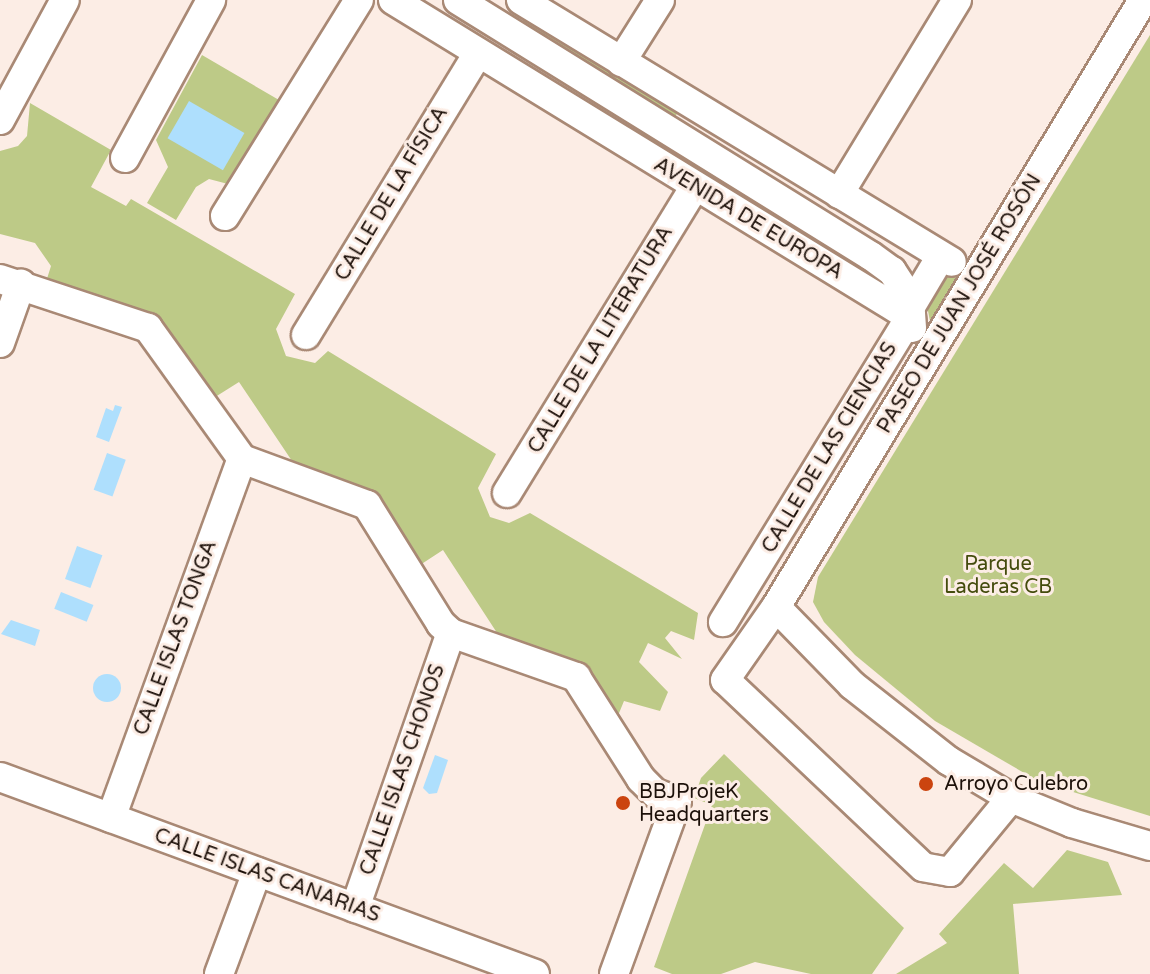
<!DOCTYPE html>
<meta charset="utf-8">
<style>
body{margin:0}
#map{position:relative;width:1150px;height:974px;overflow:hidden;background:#fcede5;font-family:"Varela Round",sans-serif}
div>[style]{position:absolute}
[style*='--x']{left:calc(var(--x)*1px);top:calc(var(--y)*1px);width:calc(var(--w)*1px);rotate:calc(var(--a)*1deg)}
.green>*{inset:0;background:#bdca87;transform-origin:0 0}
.water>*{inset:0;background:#aedffd;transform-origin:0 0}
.round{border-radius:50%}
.roads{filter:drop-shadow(2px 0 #a98975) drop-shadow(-2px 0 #a98975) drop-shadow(0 2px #a98975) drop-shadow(0 -2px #a98975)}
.minor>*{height:28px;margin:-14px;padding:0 14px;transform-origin:14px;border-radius:14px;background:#fff}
.dots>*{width:22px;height:22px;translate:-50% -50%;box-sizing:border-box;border:4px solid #fcede5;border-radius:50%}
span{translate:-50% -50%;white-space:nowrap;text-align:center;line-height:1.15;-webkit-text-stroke:6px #fcede5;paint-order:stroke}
.street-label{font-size:20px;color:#1c1009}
.park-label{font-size:20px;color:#444c0d}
.poi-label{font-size:20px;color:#1c1009}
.left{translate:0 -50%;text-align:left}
</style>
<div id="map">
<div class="green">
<div style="left:525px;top:19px;width:179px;height:7px;rotate:31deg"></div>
<div style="clip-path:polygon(1150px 35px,1150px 816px,1038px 781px,935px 721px,855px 655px,824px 622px,813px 602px,818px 577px)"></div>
<div style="clip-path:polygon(202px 55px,279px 100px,228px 184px,209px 179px,196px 187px,176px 220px,147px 203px,168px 167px,156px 140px)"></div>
<div style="clip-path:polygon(30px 103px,111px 150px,91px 187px,126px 206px,131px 199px,295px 294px,276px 329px,286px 356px,315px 363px,328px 351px,496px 454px,478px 488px,490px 517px,509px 523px,530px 513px,698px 613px,694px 640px,671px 631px,665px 638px,682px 659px,648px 643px,639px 662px,668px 692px,660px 711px,624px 701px,617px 718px,581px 668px,501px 639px,443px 550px,420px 565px,375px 494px,292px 461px,239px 382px,212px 399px,167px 335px,45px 285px,51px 266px,35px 243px,0 234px,0 151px,18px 146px,27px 136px)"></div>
<div style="clip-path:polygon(951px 273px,959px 274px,930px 321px,926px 301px,941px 278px)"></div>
<div style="clip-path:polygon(724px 754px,904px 928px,872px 974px,811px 974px,755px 962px,721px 974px,672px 974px,654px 967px,712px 805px,694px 798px,701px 778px)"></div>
<div style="clip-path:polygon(1067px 850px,1108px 862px,1122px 895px,1013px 904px,1019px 974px,896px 974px,947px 943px,939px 934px,1004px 863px,1033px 888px)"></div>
</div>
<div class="water">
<div style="left:189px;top:101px;width:64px;height:43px;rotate:30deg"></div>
<div style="clip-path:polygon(115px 405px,122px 407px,109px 442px,96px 437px,106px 408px,113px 411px)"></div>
<div style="left:107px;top:453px;width:20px;height:39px;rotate:20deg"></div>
<div style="left:77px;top:546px;width:27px;height:35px;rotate:20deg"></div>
<div style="left:61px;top:592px;width:35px;height:18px;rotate:22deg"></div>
<div style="clip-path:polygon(11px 620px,40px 630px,35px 646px,1px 634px)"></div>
<div class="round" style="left:93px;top:674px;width:28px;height:28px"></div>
<div style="clip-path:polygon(435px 755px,448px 760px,437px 793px,429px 794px,423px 788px)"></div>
</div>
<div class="roads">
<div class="minor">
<div style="--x:393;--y:0;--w:606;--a:31.51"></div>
<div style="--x:910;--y:317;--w:358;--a:121.5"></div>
<div style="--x:458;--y:0;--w:486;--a:31.8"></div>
<div style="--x:871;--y:256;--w:26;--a:36"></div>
<div style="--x:892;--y:271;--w:33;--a:57"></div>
<div style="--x:910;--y:299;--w:29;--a:86"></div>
<div style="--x:521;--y:0;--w:504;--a:31.29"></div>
<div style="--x:621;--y:62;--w:73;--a:-57.8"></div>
<div style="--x:0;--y:120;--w:136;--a:-61.6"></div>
<div style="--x:125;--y:158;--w:180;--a:-61.4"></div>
<div style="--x:839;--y:194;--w:227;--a:-58.7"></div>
<div style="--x:225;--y:216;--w:254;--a:-58.2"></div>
<div style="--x:0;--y:279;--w:156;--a:18.3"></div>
<div style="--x:148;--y:328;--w:161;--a:54.3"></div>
<div style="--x:242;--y:459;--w:133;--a:20.2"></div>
<div style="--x:367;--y:505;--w:140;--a:58.1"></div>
<div style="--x:441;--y:624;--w:13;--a:42"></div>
<div style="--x:451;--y:633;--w:133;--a:19.4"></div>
<div style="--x:576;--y:677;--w:121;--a:57.5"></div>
<div style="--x:641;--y:779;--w:20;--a:45"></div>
<div style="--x:655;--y:793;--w:23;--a:20"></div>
<div style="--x:677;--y:801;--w:184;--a:110"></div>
<div style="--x:910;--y:308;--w:49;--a:-59.2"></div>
<div style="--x:306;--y:335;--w:330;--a:-58.6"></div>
<div style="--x:0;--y:343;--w:63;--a:-70.4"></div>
<div style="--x:507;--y:493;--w:358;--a:-58.5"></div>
<div style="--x:776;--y:607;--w:109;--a:45.7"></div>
<div style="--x:852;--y:685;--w:123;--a:38.1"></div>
<div style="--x:949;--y:761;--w:72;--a:30.8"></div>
<div style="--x:1011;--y:798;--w:66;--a:22.3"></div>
<div style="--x:1072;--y:823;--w:81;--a:16.4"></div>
<div style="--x:0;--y:777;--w:570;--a:20.21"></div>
<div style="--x:1011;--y:798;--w:96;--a:129.5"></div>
<div style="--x:950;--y:872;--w:27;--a:-170"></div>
<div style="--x:923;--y:867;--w:272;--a:-136.6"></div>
<div style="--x:725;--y:680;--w:89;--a:-55.1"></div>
<div style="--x:776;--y:607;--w:709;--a:-58.84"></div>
<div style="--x:111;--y:818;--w:382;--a:-70"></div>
<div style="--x:355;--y:908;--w:291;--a:-70.8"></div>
<div style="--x:219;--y:974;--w:109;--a:-69.6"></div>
</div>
</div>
<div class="dots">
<div style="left:926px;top:784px;background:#cb440f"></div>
<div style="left:623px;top:803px;background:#cb440f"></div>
</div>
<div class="street-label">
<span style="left:392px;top:194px;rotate:-59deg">CALLE DE LA FÍSICA</span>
<span style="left:748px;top:219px;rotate:31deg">AVENIDA DE EUROPA</span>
<span style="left:960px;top:304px;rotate:-59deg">PASEO DE JUAN JOSÉ ROSÓN</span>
<span style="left:601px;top:340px;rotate:-59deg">CALLE DE LA LITERATURA</span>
<span style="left:830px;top:448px;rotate:-59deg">CALLE DE LAS CIENCIAS</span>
<span style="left:176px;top:638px;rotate:-70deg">CALLE ISLAS TONGA</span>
<span style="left:403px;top:770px;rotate:-71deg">CALLE ISLAS CHONOS</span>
<span style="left:267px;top:876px;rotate:20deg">CALLE ISLAS CANARIAS</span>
</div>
<div class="park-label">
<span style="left:998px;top:576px">Parque<br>Laderas CB</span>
</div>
<div class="poi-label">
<span class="left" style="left:944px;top:784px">Arroyo Culebro</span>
<span class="left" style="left:639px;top:804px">BBJProjeK<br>Headquarters</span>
</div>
</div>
